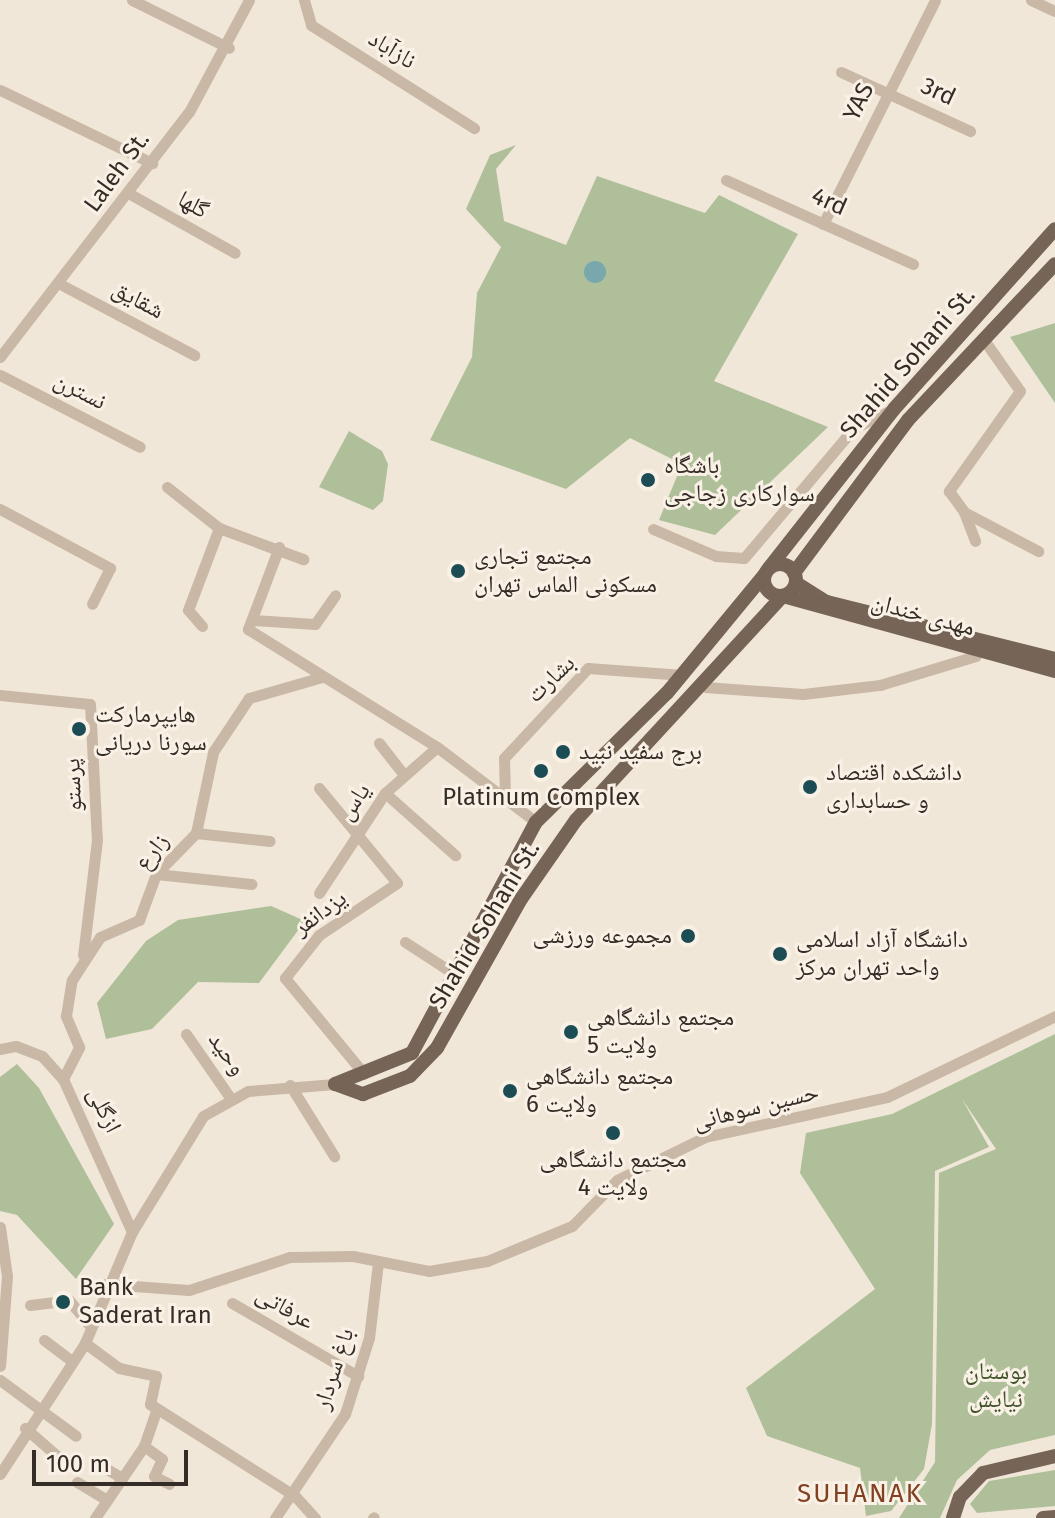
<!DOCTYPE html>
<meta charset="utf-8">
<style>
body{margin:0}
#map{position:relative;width:1055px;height:1518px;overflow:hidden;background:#f1e7d9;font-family:"Fira Sans","Noto Naskh Arabic",sans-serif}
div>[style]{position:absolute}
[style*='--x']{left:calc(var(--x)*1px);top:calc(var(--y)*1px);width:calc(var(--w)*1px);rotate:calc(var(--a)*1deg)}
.green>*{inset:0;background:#afbf99}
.water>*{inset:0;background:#78a7ad}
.round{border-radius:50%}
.minor>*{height:11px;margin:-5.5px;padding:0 5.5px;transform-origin:5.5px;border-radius:5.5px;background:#c9b8a5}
.major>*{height:14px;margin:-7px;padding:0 7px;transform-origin:7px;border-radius:7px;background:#766457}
.major>.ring{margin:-7px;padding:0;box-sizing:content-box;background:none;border:14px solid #766457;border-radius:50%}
.dots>*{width:22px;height:22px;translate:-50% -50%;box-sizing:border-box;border:4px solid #f9f1e5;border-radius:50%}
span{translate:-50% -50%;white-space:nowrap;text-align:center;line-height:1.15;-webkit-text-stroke:6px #f9f1e5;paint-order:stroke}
.street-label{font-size:24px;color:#342c26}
.poi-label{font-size:24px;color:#342c26}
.left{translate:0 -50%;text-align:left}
.right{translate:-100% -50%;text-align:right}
.park-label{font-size:24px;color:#40522a}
.neighbourhood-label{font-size:26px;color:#824020;letter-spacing:2px}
.scale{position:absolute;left:32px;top:1450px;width:156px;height:36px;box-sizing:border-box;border:4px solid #342c26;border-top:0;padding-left:10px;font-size:24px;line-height:28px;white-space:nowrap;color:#342c26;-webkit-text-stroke:6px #f9f1e5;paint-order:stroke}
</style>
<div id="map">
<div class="green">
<div style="clip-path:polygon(516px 145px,496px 169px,504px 221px,566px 245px,597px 176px,705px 213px,719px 195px,798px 234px,714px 381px,828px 427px,715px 535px,659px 520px,682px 464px,630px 438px,566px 489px,430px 440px,472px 357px,477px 293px,501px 247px,466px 209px,490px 155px)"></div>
<div style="clip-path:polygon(1055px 323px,1055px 403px,1010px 337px)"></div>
<div style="clip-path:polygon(349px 431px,382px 451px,388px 464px,383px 501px,373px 510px,319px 487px)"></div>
<div style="clip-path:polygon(271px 906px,305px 921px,259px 983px,198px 982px,152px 1029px,106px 1039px,97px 1003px,146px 941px,178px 920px)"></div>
<div style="clip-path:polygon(1055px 1034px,1055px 1435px,990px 1450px,957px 1480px,940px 1518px,899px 1518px,935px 1462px,939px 1173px,996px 1149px,962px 1099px,989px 1147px,935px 1171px,932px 1424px,924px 1469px,891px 1511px,866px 1516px,860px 1468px,767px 1436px,746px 1388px,875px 1289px,800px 1173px,806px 1133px,892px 1114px)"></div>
<div style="clip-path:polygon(17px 1064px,39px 1088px,114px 1224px,76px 1279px,17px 1215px,0 1211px,0 1077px)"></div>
<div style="clip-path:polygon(1055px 1470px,1055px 1506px,977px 1513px,970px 1504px,989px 1481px)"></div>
</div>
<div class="water">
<div class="round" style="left:584px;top:261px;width:22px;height:22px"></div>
</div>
<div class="minor">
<div style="--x:132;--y:0;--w:108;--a:26.3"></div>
<div style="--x:304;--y:0;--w:26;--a:74"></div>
<div style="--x:311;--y:25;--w:193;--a:32.3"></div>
<div style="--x:1031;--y:0;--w:26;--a:25"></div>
<div style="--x:841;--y:72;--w:142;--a:24.6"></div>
<div style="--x:0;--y:90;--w:169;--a:25.7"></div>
<div style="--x:726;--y:180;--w:205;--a:24.2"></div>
<div style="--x:130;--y:194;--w:120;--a:29.3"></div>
<div style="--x:823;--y:224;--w:250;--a:-63.4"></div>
<div style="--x:60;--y:284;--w:152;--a:27.9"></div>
<div style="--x:984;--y:340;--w:62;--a:54.8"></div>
<div style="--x:1020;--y:391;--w:123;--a:125.4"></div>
<div style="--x:949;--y:491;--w:26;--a:54"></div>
<div style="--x:964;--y:512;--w:84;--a:27.8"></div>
<div style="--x:0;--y:357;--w:309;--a:-52.4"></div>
<div style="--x:189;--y:112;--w:127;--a:-61.8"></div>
<div style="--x:0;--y:375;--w:157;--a:27.2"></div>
<div style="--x:167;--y:487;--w:66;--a:38.3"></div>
<div style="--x:219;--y:528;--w:90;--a:20.3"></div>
<div style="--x:0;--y:509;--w:125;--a:28.2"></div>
<div style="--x:110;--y:568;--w:40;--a:116.6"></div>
<div style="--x:964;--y:512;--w:31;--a:69"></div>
<div style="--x:653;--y:529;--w:69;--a:23.2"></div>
<div style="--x:716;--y:556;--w:28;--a:4"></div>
<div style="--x:744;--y:558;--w:170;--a:-49.8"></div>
<div style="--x:854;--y:428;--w:41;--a:-25.9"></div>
<div style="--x:279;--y:547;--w:88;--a:110.7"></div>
<div style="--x:248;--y:629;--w:223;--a:32"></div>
<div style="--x:437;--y:747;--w:124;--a:37.1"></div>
<div style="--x:252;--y:620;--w:63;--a:3.6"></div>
<div style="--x:315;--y:624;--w:35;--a:-55"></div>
<div style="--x:202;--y:626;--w:21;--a:-131"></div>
<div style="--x:188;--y:610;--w:88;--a:-69.3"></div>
<div style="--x:705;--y:687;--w:98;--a:4.1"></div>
<div style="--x:803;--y:694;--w:78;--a:-6.7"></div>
<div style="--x:880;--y:685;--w:100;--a:-16.8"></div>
<div style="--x:0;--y:695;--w:90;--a:5.7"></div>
<div style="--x:90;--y:704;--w:136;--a:87.1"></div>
<div style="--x:97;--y:840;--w:116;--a:96.9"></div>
<div style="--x:379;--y:743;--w:39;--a:52"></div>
<div style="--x:319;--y:788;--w:123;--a:50.6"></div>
<div style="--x:397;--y:883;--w:94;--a:146.3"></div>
<div style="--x:319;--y:935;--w:55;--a:128.3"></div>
<div style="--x:285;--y:978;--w:124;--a:50.5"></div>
<div style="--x:385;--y:793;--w:94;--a:41.5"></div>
<div style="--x:505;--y:798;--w:40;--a:-91.4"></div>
<div style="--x:504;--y:758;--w:123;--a:-47"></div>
<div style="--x:588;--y:668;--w:95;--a:4.2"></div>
<div style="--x:196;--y:833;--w:74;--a:6.2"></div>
<div style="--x:156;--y:874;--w:96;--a:6"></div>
<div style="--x:319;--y:893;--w:120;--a:-56.6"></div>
<div style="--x:385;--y:793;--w:69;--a:-41.5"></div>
<div style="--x:405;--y:942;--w:54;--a:32.8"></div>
<div style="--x:186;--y:1034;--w:79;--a:55.3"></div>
<div style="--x:0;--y:1049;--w:16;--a:-11"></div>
<div style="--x:16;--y:1046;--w:28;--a:21"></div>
<div style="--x:42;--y:1056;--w:31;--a:48"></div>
<div style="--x:63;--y:1079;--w:168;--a:65.7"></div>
<div style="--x:63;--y:1079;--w:36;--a:-63"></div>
<div style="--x:79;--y:1047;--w:34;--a:-113"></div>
<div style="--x:66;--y:1016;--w:36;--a:-81"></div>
<div style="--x:72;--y:980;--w:51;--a:-56.9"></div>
<div style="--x:100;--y:937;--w:43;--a:-23.6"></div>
<div style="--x:139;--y:920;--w:49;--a:-69.7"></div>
<div style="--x:156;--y:874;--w:57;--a:-45.7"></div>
<div style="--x:196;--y:833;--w:83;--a:-78.1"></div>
<div style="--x:213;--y:752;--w:65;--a:-56.3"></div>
<div style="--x:249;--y:698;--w:76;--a:-16"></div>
<div style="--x:290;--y:1085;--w:84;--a:58.2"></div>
<div style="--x:0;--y:1227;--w:49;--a:81.9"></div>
<div style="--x:7;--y:1276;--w:90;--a:94.4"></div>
<div style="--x:106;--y:1284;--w:83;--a:4.1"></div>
<div style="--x:189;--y:1290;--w:106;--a:-18.1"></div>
<div style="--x:290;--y:1257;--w:63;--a:-0.9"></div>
<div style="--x:353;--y:1256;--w:77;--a:11.2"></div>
<div style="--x:429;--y:1271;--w:59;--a:-9.8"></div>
<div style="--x:487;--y:1261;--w:92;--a:-22.4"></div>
<div style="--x:572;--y:1226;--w:64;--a:-45.6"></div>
<div style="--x:617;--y:1180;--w:98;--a:-26"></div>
<div style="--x:705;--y:1137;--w:186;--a:-12.4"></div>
<div style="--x:887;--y:1097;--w:187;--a:-25.7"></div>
<div style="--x:232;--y:1303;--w:146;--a:30.1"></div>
<div style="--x:30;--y:1305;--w:39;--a:-7"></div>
<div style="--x:69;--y:1300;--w:32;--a:51"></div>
<div style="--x:44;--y:1340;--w:35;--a:37"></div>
<div style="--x:85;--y:1343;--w:42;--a:36.3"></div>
<div style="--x:119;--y:1368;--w:38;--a:12"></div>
<div style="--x:156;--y:1376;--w:29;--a:102"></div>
<div style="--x:150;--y:1404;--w:172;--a:32.4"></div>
<div style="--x:295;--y:1496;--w:30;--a:48"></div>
<div style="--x:0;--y:1380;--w:94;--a:36.4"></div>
<div style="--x:25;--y:1428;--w:50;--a:41"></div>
<div style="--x:144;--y:1446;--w:22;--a:36"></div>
<div style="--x:162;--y:1459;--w:19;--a:115"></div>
<div style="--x:154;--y:1476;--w:17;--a:28"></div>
<div style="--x:98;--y:1464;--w:28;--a:30"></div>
<div style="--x:0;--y:1474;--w:156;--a:-57"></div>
<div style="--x:85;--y:1343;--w:121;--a:-67.1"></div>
<div style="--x:132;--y:1232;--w:136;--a:-58.5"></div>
<div style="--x:203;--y:1116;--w:51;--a:-29.1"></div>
<div style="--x:248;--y:1091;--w:87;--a:-4.6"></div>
<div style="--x:77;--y:1482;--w:35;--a:31"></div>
<div style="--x:95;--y:1518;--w:87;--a:-55.8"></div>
<div style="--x:144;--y:1446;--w:39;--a:-71"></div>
<div style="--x:275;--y:1518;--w:125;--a:-56.1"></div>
<div style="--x:345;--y:1414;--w:80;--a:-72.5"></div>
<div style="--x:369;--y:1338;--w:77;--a:-83.2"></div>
<div style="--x:373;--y:1518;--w:1;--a:-45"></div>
</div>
<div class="major">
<div class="ring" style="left:764px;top:564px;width:18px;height:18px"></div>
<div style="--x:769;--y:568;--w:202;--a:-51.8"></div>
<div style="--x:894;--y:409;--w:241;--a:-48.2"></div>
<div style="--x:794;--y:573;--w:191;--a:-53.3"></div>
<div style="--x:908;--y:420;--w:214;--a:-46.7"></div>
<div style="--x:796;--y:583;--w:36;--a:32"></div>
<div style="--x:827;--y:602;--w:235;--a:14"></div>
<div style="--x:335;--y:1084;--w:30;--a:20"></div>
<div style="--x:363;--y:1094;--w:50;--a:-21"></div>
<div style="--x:410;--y:1076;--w:39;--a:-46"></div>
<div style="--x:437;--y:1048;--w:171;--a:-60.6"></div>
<div style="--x:521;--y:899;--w:96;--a:-55.2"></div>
<div style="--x:576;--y:820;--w:305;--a:-47.3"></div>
<div style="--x:783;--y:596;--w:282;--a:15.4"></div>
<div style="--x:335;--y:1084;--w:83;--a:-21.9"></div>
<div style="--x:412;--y:1053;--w:262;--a:-61.8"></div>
<div style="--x:536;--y:822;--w:184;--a:-44.6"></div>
<div style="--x:667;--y:693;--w:154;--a:-50.5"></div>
<div style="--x:953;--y:1518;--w:22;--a:-72"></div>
<div style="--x:960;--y:1497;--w:33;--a:-46"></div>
<div style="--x:983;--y:1473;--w:74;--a:-13.3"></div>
<div style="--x:1043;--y:1518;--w:12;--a:-5"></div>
</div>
<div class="dots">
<div style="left:648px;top:480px;background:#1c4d55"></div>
<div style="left:458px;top:571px;background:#1c4d55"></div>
<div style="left:79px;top:729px;background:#1c4d55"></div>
<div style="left:563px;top:752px;background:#1c4d55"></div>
<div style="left:541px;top:771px;background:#1c4d55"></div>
<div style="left:810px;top:787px;background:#1c4d55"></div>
<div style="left:688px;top:936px;background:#1c4d55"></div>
<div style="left:780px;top:954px;background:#1c4d55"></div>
<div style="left:571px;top:1032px;background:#1c4d55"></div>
<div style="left:510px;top:1091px;background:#1c4d55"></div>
<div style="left:613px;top:1133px;background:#1c4d55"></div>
<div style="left:63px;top:1302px;background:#1c4d55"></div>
</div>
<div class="street-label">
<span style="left:392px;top:50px;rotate:32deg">نازآباد</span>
<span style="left:938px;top:92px;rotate:25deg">3rd</span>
<span style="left:859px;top:102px;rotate:-64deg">YAS</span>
<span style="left:117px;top:172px;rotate:-54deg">Laleh St.</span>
<span style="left:829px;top:202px;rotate:24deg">4rd</span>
<span style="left:193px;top:205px;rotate:30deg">گلها</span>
<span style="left:138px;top:300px;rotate:28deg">شقایق</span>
<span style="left:908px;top:363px;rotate:-49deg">Shahid Sohani St.</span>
<span style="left:80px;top:391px;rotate:27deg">نسترن</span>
<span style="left:923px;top:615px;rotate:15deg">مهدی خندان</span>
<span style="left:551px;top:679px;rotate:-44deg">بشارت</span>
<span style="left:73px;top:785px;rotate:-92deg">پرستو</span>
<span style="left:354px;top:802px;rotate:-56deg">یاس</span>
<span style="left:152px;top:852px;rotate:-52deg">زارع</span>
<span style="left:320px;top:913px;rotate:-36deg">یزدانفر</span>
<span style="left:485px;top:925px;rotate:-59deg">Shahid Sohani St.</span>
<span style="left:227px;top:1054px;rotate:55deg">وحید</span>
<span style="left:756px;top:1107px;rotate:-14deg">حسین سوهانی</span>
<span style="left:104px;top:1110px;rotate:64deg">ازگلی</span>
<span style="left:285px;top:1308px;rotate:30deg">عرفاتی</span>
<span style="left:334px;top:1369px;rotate:-72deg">باغ سردار</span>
</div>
<div class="poi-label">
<span class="left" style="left:664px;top:480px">باشگاه<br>سواركاری زجاجی</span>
<span class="left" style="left:474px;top:571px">مجتمع تجاری<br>مسکونی الماس تهران</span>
<span class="left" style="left:95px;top:729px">هایپرمارکت<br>سورنا دریانی</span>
<span class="left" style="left:579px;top:752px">برج سفید نبید</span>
<span class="left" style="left:826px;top:787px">دانشکده اقتصاد<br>و حسابداری</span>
<span style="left:541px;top:798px">Platinum Complex</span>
<span class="right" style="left:672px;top:936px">مجموعه ورزشی</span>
<span class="left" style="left:796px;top:954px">دانشگاه آزاد اسلامی<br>واحد تهران مرکز</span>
<span class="left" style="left:587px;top:1032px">مجتمع دانشگاهی<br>ولایت 5</span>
<span class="left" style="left:526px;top:1091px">مجتمع دانشگاهی<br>ولایت 6</span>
<span style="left:613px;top:1174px">مجتمع دانشگاهی<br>ولایت 4</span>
<span class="left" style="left:79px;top:1302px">Bank<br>Saderat Iran</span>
</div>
<div class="park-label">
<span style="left:996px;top:1386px">بوستان<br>نیایش</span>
</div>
<div class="neighbourhood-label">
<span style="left:860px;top:1494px">SUHANAK</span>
</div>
<div class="scale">100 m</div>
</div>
